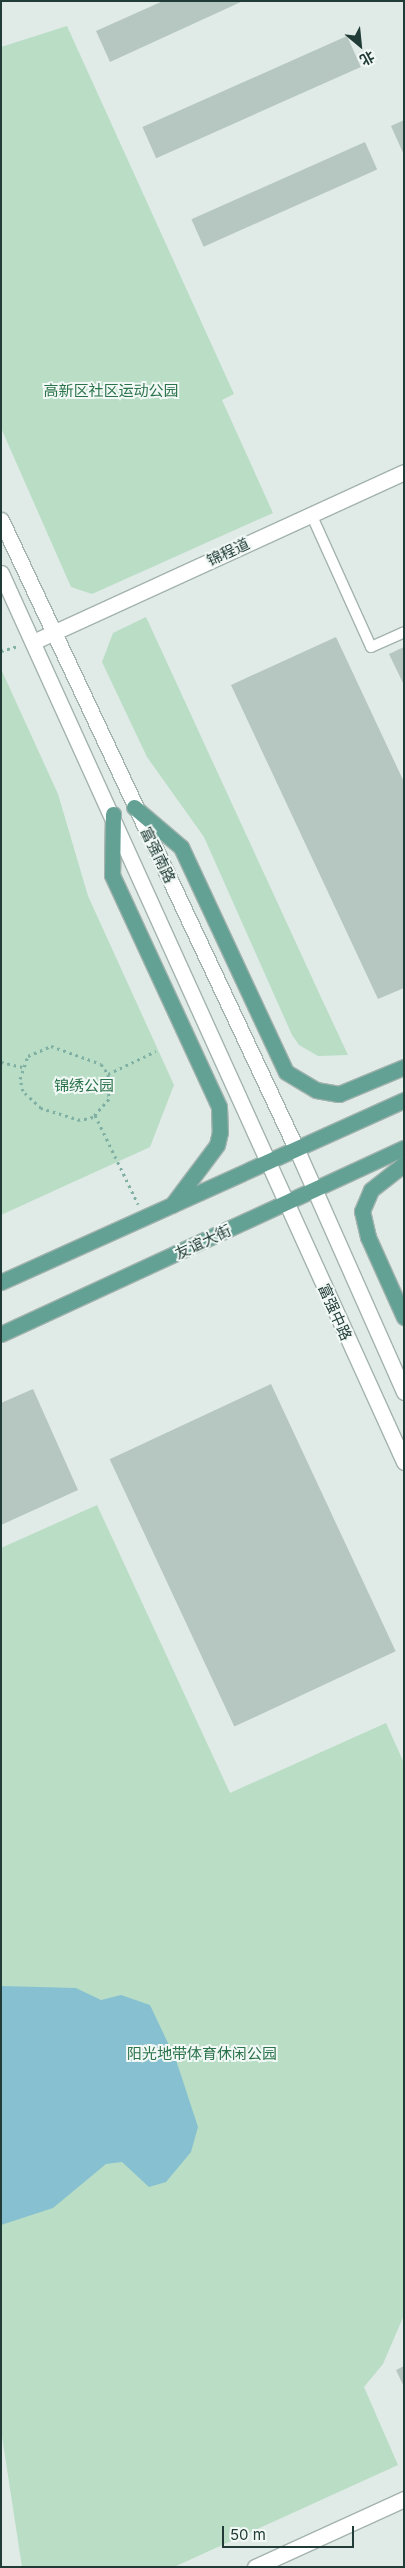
<!DOCTYPE html>
<meta charset="utf-8">
<style>
body{margin:0}
#map{position:relative;width:405px;height:2568px;overflow:hidden;background:#e0ebe7;font-family:Inter,"Noto Sans SC",sans-serif}
div>[style]{position:absolute}
[style*='--x']{left:calc(var(--x)*1px);top:calc(var(--y)*1px);width:calc(var(--w)*1px);rotate:calc(var(--a)*1deg)}
.green>*{inset:0;background:#b9ddc5}
.water>*{inset:0;background:#87c1d1}
.building>*{inset:0;background:#b6c6c0;transform-origin:0 0}
.path>*{height:3px;margin-top:-1.5px;transform-origin:0;background:repeating-linear-gradient(90deg,#80afa3 0 2.5px,transparent 0 6.5px)}
.roads{filter:drop-shadow(1px 0 #a3b3ae) drop-shadow(-1px 0 #a3b3ae) drop-shadow(0 1px #a3b3ae) drop-shadow(0 -1px #a3b3ae)}
.service>*{height:10px;margin:-5px;padding:0 5px;transform-origin:5px;border-radius:5px;background:#fff}
.minor>*{height:15px;margin:-7.5px;padding:0 7.5px;transform-origin:7.5px;border-radius:7.5px;background:#fff}
.secondary>*{height:15px;margin:-7.5px;padding:0 7.5px;transform-origin:7.5px;border-radius:7.5px;background:#fff}
.primary>*{height:15px;margin:-7.5px;padding:0 7.5px;transform-origin:7.5px;border-radius:7.5px;background:#64a195}
span{translate:-50% -50%;white-space:nowrap;text-align:center;line-height:1.15;-webkit-text-stroke:4px #f1f8f5;paint-order:stroke}
.park-label{font-size:15px;color:#2b734b}
.street-label{font-size:15px;color:#213c36}
.frame{position:absolute;inset:0;border:2px solid #213c36;pointer-events:none}
.north{position:absolute;left:335px;top:20px;width:50px;height:50px;-webkit-text-stroke:4px #f1f8f5;paint-order:stroke;rotate:152deg;font-size:14px;font-weight:700;line-height:20px;text-align:center;color:#213c36}
.north::after{content:'';display:block;margin:auto;width:18px;height:22px;background:#213c36;clip-path:polygon(50% 0,100% 100%,50% 72%,0 100%)}
.scale{position:absolute;left:222px;top:2526px;width:132px;height:22px;box-sizing:border-box;border:2px solid #213c36;border-top:0;padding-left:6px;font-size:15px;line-height:18px;white-space:nowrap;color:#213c36;-webkit-text-stroke:4px #f1f8f5;paint-order:stroke}
</style>
<div id="map">
<div class="green">
<div style="clip-path:polygon(67px 26px,234px 394px,222px 400px,273px 513px,92px 594px,71px 587px,1px 428px,1px 47px)"></div>
<div style="clip-path:polygon(146px 617px,319px 993px,348px 1055px,318px 1056px,299px 1045px,292px 1035px,204px 837px,147px 757px,102px 662px,113px 633px)"></div>
<div style="clip-path:polygon(1px 669px,58px 794px,88px 896px,174px 1085px,150px 1147px,1px 1215px)"></div>
<div style="clip-path:polygon(97px 1505px,230px 1793px,386px 1723px,404px 1763px,404px 2315px,383px 2364px,364px 2387px,398px 2465px,174px 2567px,22px 2567px,1px 2430px,1px 1548px)"></div>
</div>
<div class="water">
<div style="clip-path:polygon(1px 1986px,76px 1988px,101px 2000px,121px 1995px,150px 2005px,176px 2060px,198px 2127px,191px 2152px,166px 2182px,149px 2187px,122px 2162px,106px 2164px,53px 2208px,1px 2225px)"></div>
</div>
<div class="building">
<div style="clip-path:polygon(163px 1px,243px 1px,110px 62px,96px 31px)"></div>
<div style="left:347px;top:36px;width:34px;height:224px;rotate:66deg"></div>
<div style="clip-path:polygon(404px 120px,404px 155px,391px 126px)"></div>
<div style="left:365px;top:142px;width:30px;height:190px;rotate:66deg"></div>
<div style="clip-path:polygon(336px 637px,404px 782px,404px 988px,378px 999px,231px 685px)"></div>
<div style="clip-path:polygon(404px 647px,404px 685px,389px 654px)"></div>
<div style="left:271px;top:1384px;width:295px;height:178px;rotate:65deg"></div>
<div style="clip-path:polygon(33px 1389px,78px 1490px,1px 1525px,1px 1403px)"></div>
<div style="clip-path:polygon(404px 2366px,404px 2387px,396px 2370px)"></div>
</div>
<div class="path">
<div style="--x:1;--y:651;--w:18;--a:-16"></div>
<div style="--x:51;--y:1046;--w:53;--a:19.8"></div>
<div style="--x:101;--y:1064;--w:12;--a:55"></div>
<div style="--x:108;--y:1074;--w:25;--a:88"></div>
<div style="--x:109;--y:1099;--w:24;--a:132"></div>
<div style="--x:93;--y:1117;--w:13;--a:167"></div>
<div style="--x:80;--y:1120;--w:41;--a:-162.9"></div>
<div style="--x:41;--y:1108;--w:25;--a:-137"></div>
<div style="--x:23;--y:1091;--w:12;--a:-104"></div>
<div style="--x:20;--y:1079;--w:24;--a:-71"></div>
<div style="--x:28;--y:1056;--w:25;--a:-23"></div>
<div style="--x:1;--y:1062;--w:22;--a:13"></div>
<div style="--x:108;--y:1074;--w:53;--a:-25.6"></div>
<div style="--x:95;--y:1115;--w:99;--a:64.2"></div>
</div>
<div class="roads">
<div class="service">
<div style="--x:311;--y:514;--w:146;--a:65.7"></div>
<div style="--x:371;--y:647;--w:36;--a:-24"></div>
</div>
<div class="minor">
<div style="--x:33;--y:642;--w:408;--a:-24.6"></div>
<div style="--x:255;--y:2567;--w:164;--a:-24.5"></div>
</div>
<div class="secondary">
<div style="--x:1;--y:520;--w:694;--a:64.84"></div>
<div style="--x:296;--y:1148;--w:267;--a:66.1"></div>
<div style="--x:1;--y:573;--w:976;--a:65.61"></div>
</div>
<div class="primary">
<div style="--x:134;--y:807;--w:62;--a:40.4"></div>
<div style="--x:181;--y:847;--w:248;--a:65"></div>
<div style="--x:286;--y:1072;--w:35;--a:31"></div>
<div style="--x:316;--y:1090;--w:23;--a:10"></div>
<div style="--x:339;--y:1094;--w:70;--a:-22.6"></div>
<div style="--x:113;--y:814;--w:61;--a:90.9"></div>
<div style="--x:112;--y:875;--w:255;--a:65.2"></div>
<div style="--x:219;--y:1107;--w:25;--a:88"></div>
<div style="--x:220;--y:1132;--w:13;--a:103"></div>
<div style="--x:217;--y:1145;--w:75;--a:126.9"></div>
<div style="--x:404;--y:1164;--w:42;--a:141.8"></div>
<div style="--x:371;--y:1190;--w:23;--a:113"></div>
<div style="--x:362;--y:1211;--w:27;--a:77"></div>
<div style="--x:368;--y:1237;--w:88;--a:65.8"></div>
<div style="--x:1;--y:1282;--w:442;--a:-24.3"></div>
<div style="--x:1;--y:1334;--w:444;--a:-24.8"></div>
</div>
</div>
<div class="park-label">
<span style="left:111px;top:391px">高新区社区运动公园</span>
<span style="left:84px;top:1086px">锦绣公园</span>
<span style="left:202px;top:2054px">阳光地带体育休闲公园</span>
</div>
<div class="street-label">
<span style="left:228px;top:552px;rotate:-25deg">锦程道</span>
<span style="left:158px;top:855px;rotate:64deg">富强南路</span>
<span style="left:203px;top:1242px;rotate:-25deg">友谊大街</span>
<span style="left:335px;top:1312px;rotate:66deg">富强中路</span>
</div>
<div class="frame"></div>
<div class="north">北</div>
<div class="scale">50 m</div>
</div>
